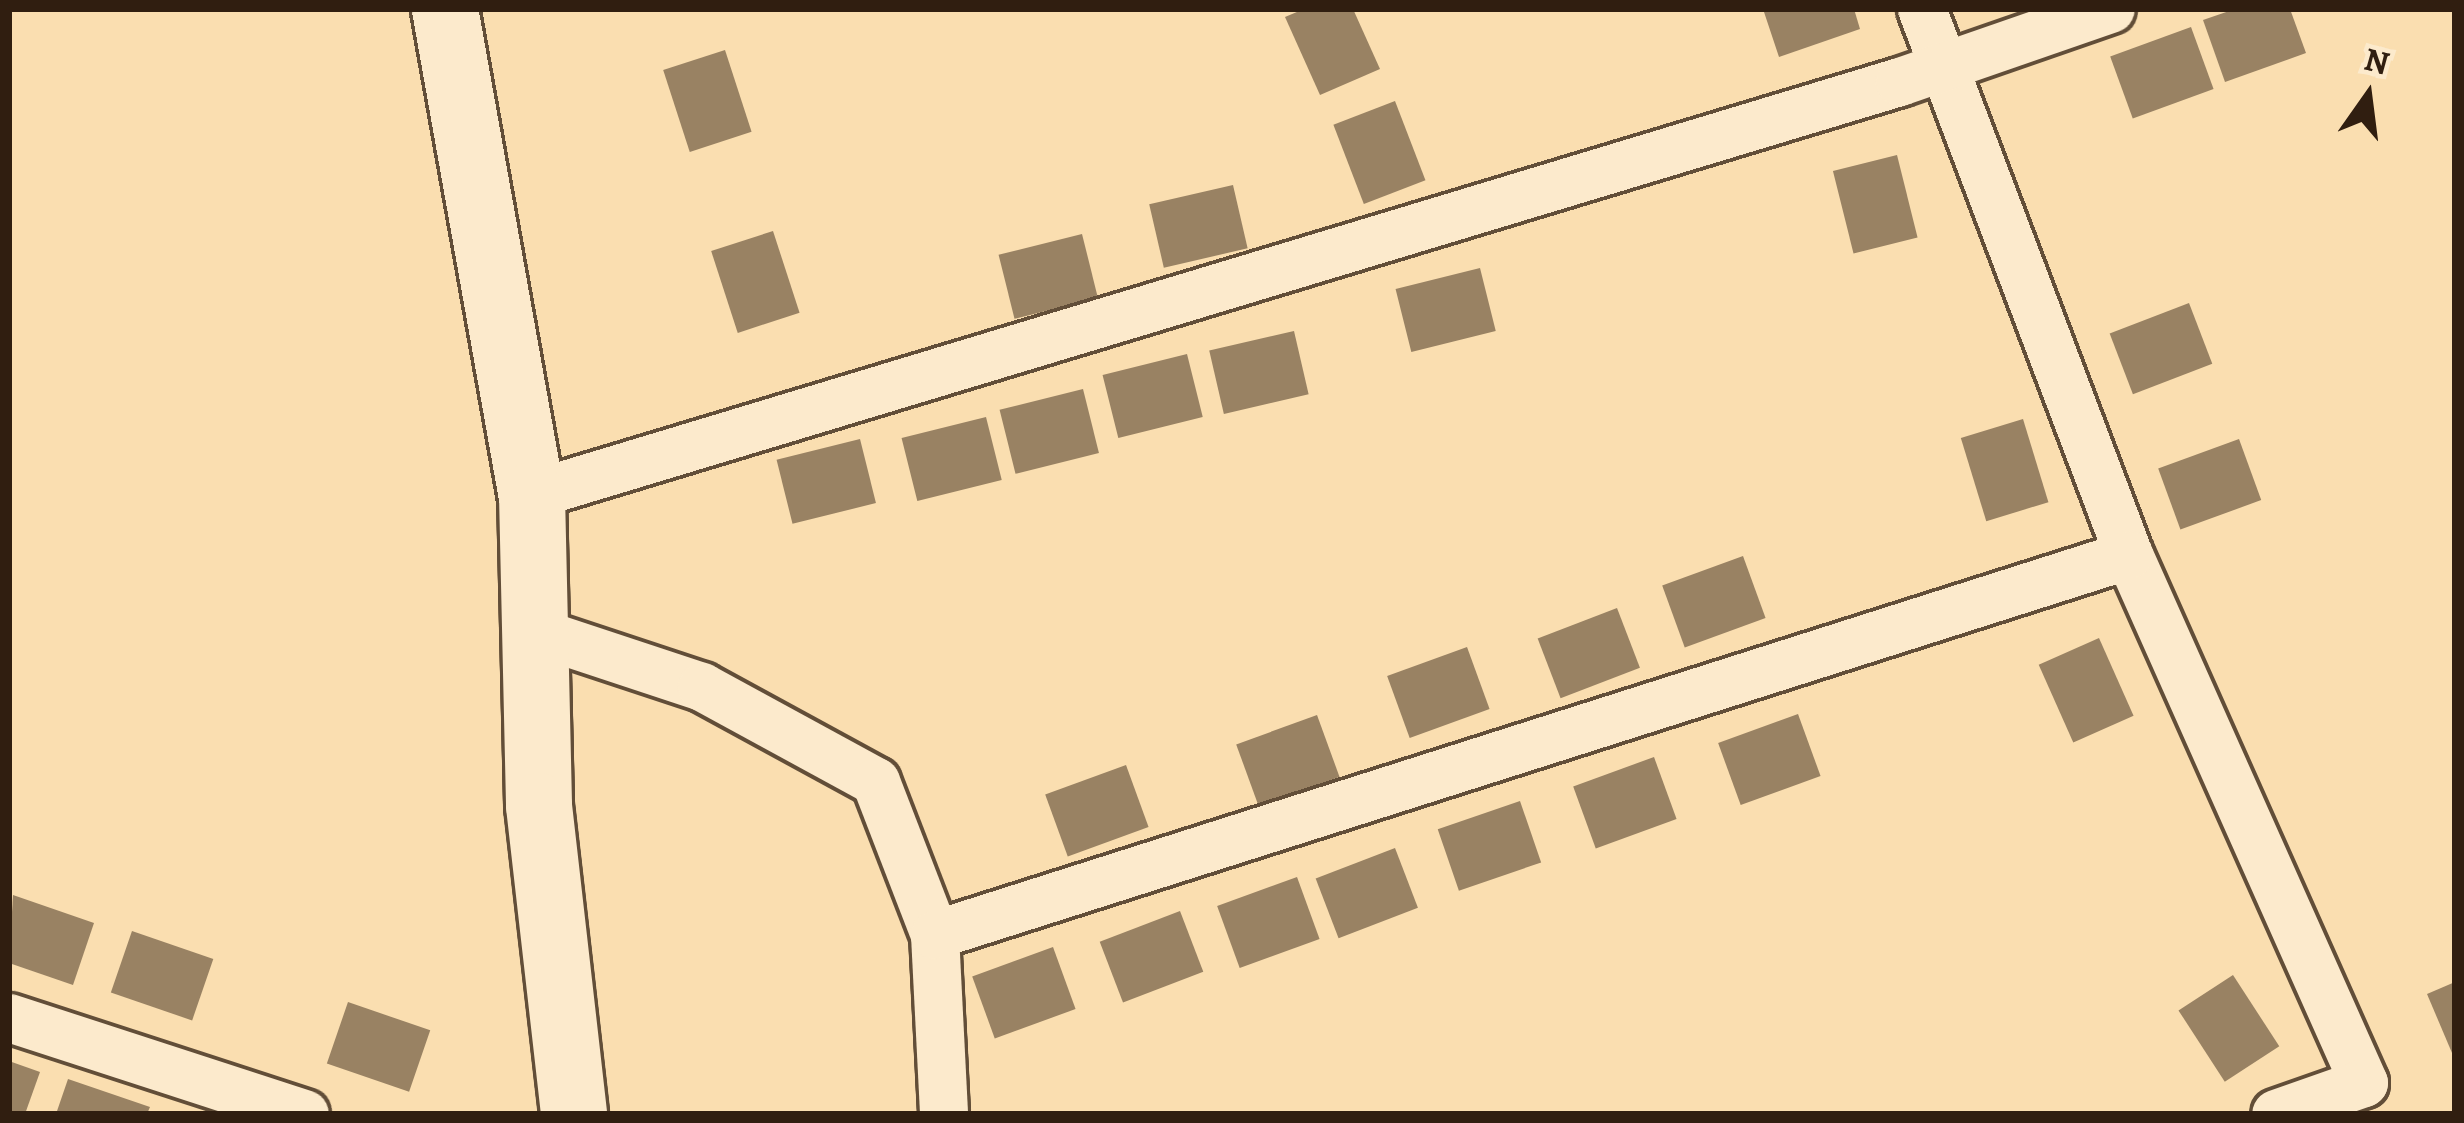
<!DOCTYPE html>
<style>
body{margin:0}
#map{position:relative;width:2464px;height:1123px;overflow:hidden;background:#fadeb0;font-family:Alegreya,serif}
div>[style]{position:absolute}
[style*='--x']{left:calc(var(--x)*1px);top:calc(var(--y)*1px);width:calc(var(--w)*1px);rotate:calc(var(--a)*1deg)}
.building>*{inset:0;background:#998263;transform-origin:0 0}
.roads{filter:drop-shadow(3px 0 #624e38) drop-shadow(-3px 0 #624e38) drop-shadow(0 3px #624e38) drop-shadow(0 -3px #624e38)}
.street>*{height:48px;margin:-24px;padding:0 24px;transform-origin:24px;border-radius:24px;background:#fceacc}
.secondary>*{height:66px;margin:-33px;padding:0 33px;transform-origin:33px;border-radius:33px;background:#fceacc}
span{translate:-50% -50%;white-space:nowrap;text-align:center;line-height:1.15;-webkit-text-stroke:10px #fceacc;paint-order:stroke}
.frame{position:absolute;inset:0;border:12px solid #301e10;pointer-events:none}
.north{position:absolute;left:2308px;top:36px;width:120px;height:120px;-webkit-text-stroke:9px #fceacc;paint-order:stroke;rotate:14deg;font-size:33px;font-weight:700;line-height:48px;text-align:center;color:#301e10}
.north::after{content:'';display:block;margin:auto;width:42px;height:54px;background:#301e10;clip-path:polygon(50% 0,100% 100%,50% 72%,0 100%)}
</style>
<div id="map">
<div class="building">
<div style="clip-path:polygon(1304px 9px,1353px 9px,1380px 69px,1320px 95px,1285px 17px)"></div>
<div style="clip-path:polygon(1763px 9px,1854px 9px,1860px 29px,1779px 57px)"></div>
<div style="clip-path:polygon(2235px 9px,2290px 9px,2306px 53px,2225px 82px,2203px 20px)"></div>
<div style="left:2191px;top:27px;width:66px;height:86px;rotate:70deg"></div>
<div style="left:725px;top:50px;width:86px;height:65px;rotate:72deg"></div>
<div style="left:1395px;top:101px;width:85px;height:66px;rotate:69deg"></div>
<div style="left:1897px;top:155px;width:85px;height:66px;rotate:76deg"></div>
<div style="left:1233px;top:185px;width:65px;height:86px;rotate:77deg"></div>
<div style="left:773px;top:231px;width:86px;height:65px;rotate:72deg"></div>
<div style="left:1082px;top:234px;width:66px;height:86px;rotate:76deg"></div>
<div style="left:1480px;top:268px;width:65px;height:87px;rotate:76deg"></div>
<div style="left:2189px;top:303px;width:65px;height:85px;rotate:69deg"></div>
<div style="left:1294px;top:331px;width:65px;height:87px;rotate:77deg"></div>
<div style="left:1187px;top:354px;width:65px;height:87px;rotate:76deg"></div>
<div style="left:1083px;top:389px;width:66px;height:86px;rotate:76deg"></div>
<div style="left:986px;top:417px;width:65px;height:87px;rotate:76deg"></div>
<div style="left:2023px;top:419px;width:87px;height:65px;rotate:73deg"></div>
<div style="left:860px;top:439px;width:66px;height:86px;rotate:76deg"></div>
<div style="left:2239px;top:439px;width:65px;height:86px;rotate:70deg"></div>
<div style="left:1743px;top:556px;width:66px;height:86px;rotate:70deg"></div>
<div style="left:1617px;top:608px;width:64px;height:85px;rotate:69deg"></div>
<div style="left:2099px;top:638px;width:85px;height:66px;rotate:66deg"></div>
<div style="left:1467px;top:647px;width:66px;height:85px;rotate:70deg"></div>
<div style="left:1798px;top:714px;width:66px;height:85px;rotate:70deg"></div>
<div style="left:1317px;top:715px;width:66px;height:86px;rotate:70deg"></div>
<div style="left:1654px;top:757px;width:66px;height:86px;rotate:70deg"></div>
<div style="left:1126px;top:765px;width:66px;height:86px;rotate:70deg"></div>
<div style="left:1520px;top:801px;width:65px;height:87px;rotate:71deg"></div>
<div style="left:1395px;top:848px;width:64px;height:85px;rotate:69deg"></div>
<div style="left:1297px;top:877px;width:66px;height:85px;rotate:70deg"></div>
<div style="clip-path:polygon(13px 895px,94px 923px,73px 985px,9px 963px)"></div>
<div style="left:1180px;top:911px;width:65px;height:86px;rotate:69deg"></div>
<div style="left:132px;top:931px;width:86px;height:65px;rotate:19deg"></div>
<div style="left:1053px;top:947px;width:66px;height:86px;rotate:70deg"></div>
<div style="left:2233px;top:975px;width:85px;height:65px;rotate:57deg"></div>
<div style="clip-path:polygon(2455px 982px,2455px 1060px,2427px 994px)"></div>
<div style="left:348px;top:1002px;width:87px;height:65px;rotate:19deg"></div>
<div style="clip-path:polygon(9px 1061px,40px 1072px,25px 1114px,9px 1114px)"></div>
<div style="clip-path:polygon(68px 1079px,150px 1107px,147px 1114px,56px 1114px)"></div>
</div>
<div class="roads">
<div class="street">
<div style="--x:1922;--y:9;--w:584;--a:69.24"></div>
<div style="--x:2129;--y:555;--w:578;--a:66.01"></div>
<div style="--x:2364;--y:1083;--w:93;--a:160.6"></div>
<div style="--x:532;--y:495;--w:1429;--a:-16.8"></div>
<div style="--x:1900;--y:82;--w:223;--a:-19.1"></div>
<div style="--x:533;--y:631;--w:178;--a:18.3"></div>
<div style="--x:702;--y:687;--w:198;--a:28.6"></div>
<div style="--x:876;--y:782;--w:164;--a:68.9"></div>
<div style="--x:935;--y:935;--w:179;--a:87.1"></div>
<div style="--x:935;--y:935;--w:1253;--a:-17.65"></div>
<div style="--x:9;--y:1018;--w:311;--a:18"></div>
</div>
<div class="secondary">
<div style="--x:445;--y:9;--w:494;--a:79.9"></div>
<div style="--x:532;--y:495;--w:311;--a:88.7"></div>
<div style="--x:539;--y:806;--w:310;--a:83.5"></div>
</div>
</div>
<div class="frame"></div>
<div class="north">N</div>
</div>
